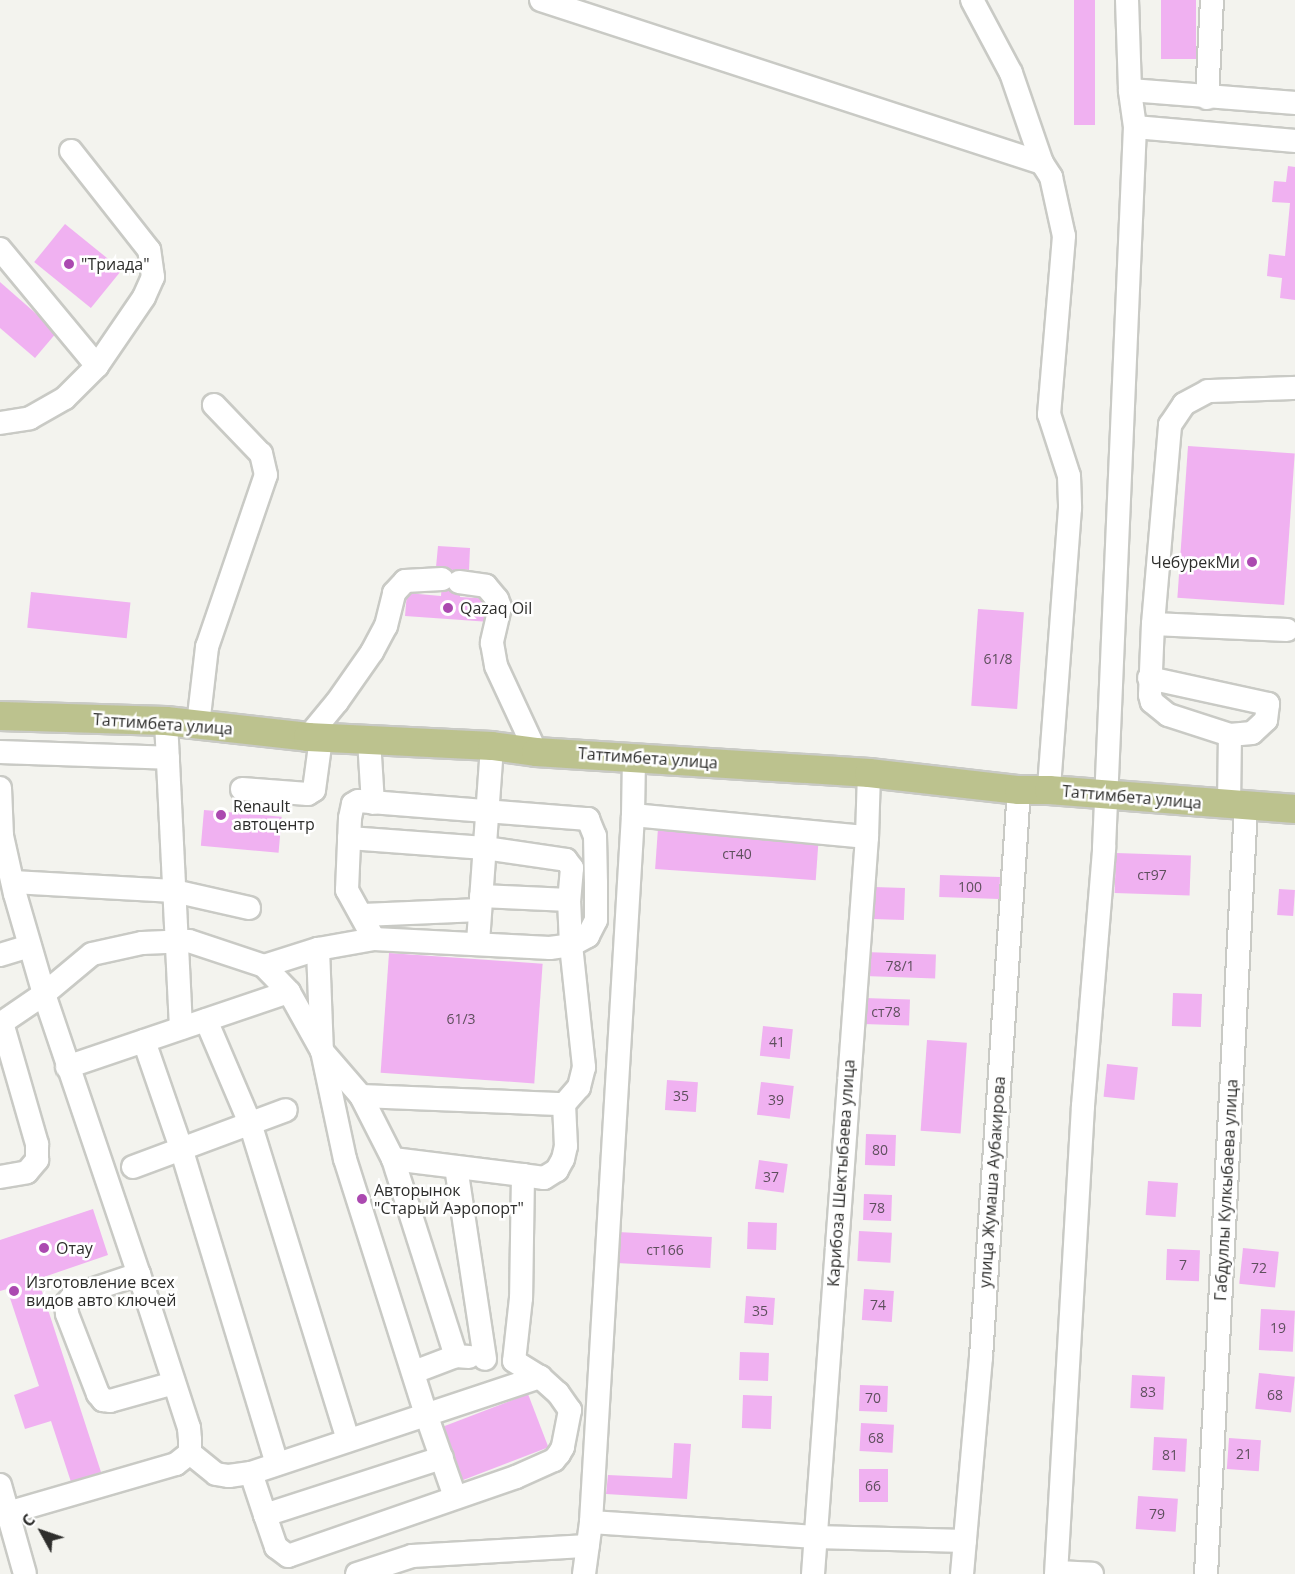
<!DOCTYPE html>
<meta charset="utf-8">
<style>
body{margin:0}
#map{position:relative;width:1295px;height:1574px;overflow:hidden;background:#f3f3ee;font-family:"Open Sans",sans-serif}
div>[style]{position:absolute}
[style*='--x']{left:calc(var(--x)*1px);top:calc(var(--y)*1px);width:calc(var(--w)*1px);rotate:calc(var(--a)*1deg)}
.building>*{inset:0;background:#f0b1f1;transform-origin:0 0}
.roads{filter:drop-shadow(2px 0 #c9cac5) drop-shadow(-2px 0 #c9cac5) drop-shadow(0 2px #c9cac5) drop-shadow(0 -2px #c9cac5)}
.minor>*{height:22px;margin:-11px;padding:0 11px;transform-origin:11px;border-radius:11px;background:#fff}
.major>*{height:28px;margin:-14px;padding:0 14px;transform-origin:14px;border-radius:14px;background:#bcc28e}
.dots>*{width:16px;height:16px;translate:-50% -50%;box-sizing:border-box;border:3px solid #fff;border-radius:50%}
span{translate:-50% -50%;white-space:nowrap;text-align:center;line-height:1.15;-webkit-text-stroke:5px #fff;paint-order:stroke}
.number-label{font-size:14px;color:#5e4f5d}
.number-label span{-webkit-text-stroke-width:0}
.poi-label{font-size:16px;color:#2e2e2c}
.left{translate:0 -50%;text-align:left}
.right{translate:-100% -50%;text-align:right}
.street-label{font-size:16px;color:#2e2e2c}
.north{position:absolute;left:12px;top:1502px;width:60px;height:60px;-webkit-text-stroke:4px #fff;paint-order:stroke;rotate:310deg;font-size:16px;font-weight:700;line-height:24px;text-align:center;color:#2e2e2c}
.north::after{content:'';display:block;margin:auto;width:21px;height:27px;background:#2e2e2c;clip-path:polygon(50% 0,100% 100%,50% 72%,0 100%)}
</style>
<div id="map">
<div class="building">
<div style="left:1074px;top:0;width:21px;height:125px"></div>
<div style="left:1161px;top:0;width:35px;height:59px"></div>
<div style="clip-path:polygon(1288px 166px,1295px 167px,1295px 300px,1280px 298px,1282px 278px,1267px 276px,1269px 254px,1285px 256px,1290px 203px,1272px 202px,1274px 181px,1286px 182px)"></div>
<div style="left:65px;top:224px;width:73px;height:49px;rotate:39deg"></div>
<div style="clip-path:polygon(0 282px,57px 332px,35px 358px,0 328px)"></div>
<div style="left:1188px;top:446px;width:107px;height:152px;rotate:4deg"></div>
<div style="clip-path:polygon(438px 546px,470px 548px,469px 570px,461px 569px,460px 597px,492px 599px,490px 622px,405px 616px,407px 593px,441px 596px,443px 568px,436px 567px)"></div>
<div style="left:31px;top:592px;width:100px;height:36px;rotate:6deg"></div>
<div style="left:978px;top:609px;width:46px;height:97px;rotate:4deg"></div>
<div style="left:204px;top:810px;width:78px;height:36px;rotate:5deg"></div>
<div style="left:658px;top:828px;width:161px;height:41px;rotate:4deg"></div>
<div style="left:1116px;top:853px;width:75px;height:40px;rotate:2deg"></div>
<div style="left:940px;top:875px;width:60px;height:22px;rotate:2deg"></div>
<div style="left:874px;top:887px;width:31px;height:32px;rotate:2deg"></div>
<div style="left:1279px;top:889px;width:16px;height:26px;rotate:4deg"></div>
<div style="left:865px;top:952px;width:71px;height:24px;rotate:2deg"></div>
<div style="left:389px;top:953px;width:154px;height:120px;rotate:4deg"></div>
<div style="left:1173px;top:993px;width:29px;height:33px;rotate:2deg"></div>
<div style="left:864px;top:998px;width:46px;height:26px;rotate:2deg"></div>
<div style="left:763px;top:1026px;width:30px;height:30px;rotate:6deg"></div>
<div style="left:927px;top:1040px;width:40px;height:91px;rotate:4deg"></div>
<div style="left:1107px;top:1064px;width:31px;height:33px;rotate:6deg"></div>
<div style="left:667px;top:1080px;width:31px;height:30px;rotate:4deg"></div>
<div style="left:761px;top:1082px;width:33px;height:33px;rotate:7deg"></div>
<div style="left:866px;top:1134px;width:30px;height:31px;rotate:2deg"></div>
<div style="left:759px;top:1160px;width:29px;height:29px;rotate:8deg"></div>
<div style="left:1148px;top:1181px;width:30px;height:34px;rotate:4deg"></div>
<div style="left:864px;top:1194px;width:28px;height:26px;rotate:2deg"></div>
<div style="clip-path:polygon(93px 1209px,108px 1255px,38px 1279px,101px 1472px,71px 1482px,51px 1421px,25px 1429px,14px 1395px,39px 1386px,7px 1289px,0 1291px,0 1240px)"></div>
<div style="left:748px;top:1222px;width:29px;height:27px;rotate:2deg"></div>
<div style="left:859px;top:1231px;width:33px;height:30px;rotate:3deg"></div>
<div style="left:618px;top:1232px;width:94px;height:31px;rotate:3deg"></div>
<div style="left:1243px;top:1248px;width:36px;height:36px;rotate:6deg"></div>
<div style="left:1167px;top:1249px;width:33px;height:31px;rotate:2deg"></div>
<div style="left:864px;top:1289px;width:30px;height:31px;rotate:4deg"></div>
<div style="left:746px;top:1296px;width:29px;height:27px;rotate:4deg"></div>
<div style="left:1261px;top:1309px;width:34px;height:41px;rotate:3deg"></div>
<div style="left:740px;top:1352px;width:29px;height:28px;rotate:2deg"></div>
<div style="left:1259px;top:1373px;width:36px;height:36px;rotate:6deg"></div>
<div style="left:1132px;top:1375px;width:33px;height:33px;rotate:3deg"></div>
<div style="left:860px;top:1385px;width:28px;height:26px;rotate:2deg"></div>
<div style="left:528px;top:1394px;width:57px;height:92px;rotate:69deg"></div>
<div style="left:743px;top:1395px;width:29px;height:33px;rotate:2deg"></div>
<div style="left:861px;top:1423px;width:33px;height:28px;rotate:3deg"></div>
<div style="left:1154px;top:1437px;width:33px;height:33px;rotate:3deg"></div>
<div style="left:1229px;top:1438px;width:32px;height:31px;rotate:4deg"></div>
<div style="clip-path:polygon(674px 1443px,691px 1444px,687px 1499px,606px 1494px,608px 1475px,672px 1478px)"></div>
<div style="left:859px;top:1469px;width:29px;height:33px"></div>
<div style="left:1138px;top:1496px;width:40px;height:33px;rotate:4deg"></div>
</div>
<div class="roads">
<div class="minor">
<div style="--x:541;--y:0;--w:527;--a:18.02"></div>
<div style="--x:1042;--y:163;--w:17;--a:57"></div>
<div style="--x:1051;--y:177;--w:60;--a:77.6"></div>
<div style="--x:1064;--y:236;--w:179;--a:94.8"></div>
<div style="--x:1049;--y:414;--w:65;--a:72.1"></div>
<div style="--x:1069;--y:476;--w:32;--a:88"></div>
<div style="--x:1070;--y:508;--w:283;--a:94.3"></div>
<div style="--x:972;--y:0;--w:83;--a:61.9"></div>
<div style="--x:1011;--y:73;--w:95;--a:71"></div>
<div style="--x:1130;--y:90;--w:166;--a:4.5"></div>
<div style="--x:1207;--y:98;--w:98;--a:-87.1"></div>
<div style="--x:1135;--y:127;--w:161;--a:5"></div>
<div style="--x:0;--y:249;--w:152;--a:50.3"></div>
<div style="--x:0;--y:423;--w:30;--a:-9"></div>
<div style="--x:30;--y:418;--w:40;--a:-29.7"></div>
<div style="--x:65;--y:398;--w:45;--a:-45"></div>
<div style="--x:97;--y:366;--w:83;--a:-55.7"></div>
<div style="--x:144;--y:297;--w:22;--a:-66"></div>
<div style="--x:153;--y:277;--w:27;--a:-98"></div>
<div style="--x:149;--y:250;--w:126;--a:-128.2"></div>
<div style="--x:459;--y:582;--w:27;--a:8"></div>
<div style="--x:486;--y:586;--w:17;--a:50"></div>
<div style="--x:497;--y:599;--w:9;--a:69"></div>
<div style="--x:500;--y:607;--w:37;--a:103"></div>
<div style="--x:492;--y:643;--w:23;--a:80"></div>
<div style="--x:496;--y:666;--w:95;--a:65.1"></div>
<div style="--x:1153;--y:624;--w:134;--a:2.6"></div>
<div style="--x:1149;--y:678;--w:122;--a:12.3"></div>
<div style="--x:1268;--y:704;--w:16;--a:97"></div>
<div style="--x:1266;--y:720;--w:19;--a:137"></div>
<div style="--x:1252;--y:733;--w:22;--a:175"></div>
<div style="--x:166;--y:721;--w:307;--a:87.2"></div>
<div style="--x:198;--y:725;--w:79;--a:-83.4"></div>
<div style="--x:207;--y:647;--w:182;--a:-71.1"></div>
<div style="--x:266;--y:475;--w:22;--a:-103"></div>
<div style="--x:261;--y:454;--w:68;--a:-133.8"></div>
<div style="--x:308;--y:737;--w:45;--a:-50.4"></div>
<div style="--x:337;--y:702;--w:61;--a:-55"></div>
<div style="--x:372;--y:652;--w:30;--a:-62"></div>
<div style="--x:386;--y:626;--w:34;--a:-76"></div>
<div style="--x:394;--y:593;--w:16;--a:-47"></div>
<div style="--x:405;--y:581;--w:37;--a:-3"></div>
<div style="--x:369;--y:740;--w:63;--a:86.4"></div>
<div style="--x:0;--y:752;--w:168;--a:2"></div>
<div style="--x:0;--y:788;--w:48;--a:87.6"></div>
<div style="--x:2;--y:836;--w:59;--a:77.4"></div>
<div style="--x:15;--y:894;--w:104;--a:73.8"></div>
<div style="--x:44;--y:994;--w:296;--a:71.3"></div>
<div style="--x:139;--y:1274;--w:162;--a:72"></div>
<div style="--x:189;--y:1428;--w:12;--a:85"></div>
<div style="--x:190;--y:1440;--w:13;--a:90"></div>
<div style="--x:190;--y:1453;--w:18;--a:142"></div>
<div style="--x:176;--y:1464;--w:183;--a:163.8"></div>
<div style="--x:242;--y:789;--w:66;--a:4.3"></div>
<div style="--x:308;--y:794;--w:7;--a:-34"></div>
<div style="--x:314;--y:790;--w:52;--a:-82.3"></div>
<div style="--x:1229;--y:805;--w:70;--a:-89.2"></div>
<div style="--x:1230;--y:735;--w:65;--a:-162.1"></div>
<div style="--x:1168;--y:715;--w:21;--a:-141"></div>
<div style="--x:1152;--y:702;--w:7;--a:-106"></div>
<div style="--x:1150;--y:695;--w:71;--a:-87.6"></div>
<div style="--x:1153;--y:624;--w:200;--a:-85.1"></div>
<div style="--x:1170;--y:425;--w:25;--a:-56"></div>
<div style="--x:1184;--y:404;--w:27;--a:-28"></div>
<div style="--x:1208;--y:391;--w:87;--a:-2"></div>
<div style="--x:633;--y:815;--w:235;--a:5.4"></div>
<div style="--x:349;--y:838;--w:136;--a:4.2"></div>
<div style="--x:485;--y:848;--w:82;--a:8.4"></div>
<div style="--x:566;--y:860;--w:10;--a:53"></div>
<div style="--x:572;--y:868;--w:32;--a:95"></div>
<div style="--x:13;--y:882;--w:161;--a:3.2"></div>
<div style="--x:174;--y:891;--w:77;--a:12.8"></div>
<div style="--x:363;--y:915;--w:117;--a:-2.4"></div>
<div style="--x:374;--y:939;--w:56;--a:-118.9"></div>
<div style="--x:347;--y:890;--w:72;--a:-87.6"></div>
<div style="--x:350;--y:818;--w:14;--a:-78"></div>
<div style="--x:353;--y:804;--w:6;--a:-31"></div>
<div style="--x:358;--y:801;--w:231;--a:4.5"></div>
<div style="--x:588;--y:819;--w:18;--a:68"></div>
<div style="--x:595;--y:836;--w:47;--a:88.8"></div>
<div style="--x:596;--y:883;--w:37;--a:90"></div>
<div style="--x:596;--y:920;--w:18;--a:117"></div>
<div style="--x:588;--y:936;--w:19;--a:152"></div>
<div style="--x:571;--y:945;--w:45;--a:-92.5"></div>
<div style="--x:569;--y:900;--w:88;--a:-177.4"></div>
<div style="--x:478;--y:942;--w:196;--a:-85.9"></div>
<div style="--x:318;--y:949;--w:102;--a:87.8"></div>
<div style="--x:322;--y:1051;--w:110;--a:78"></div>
<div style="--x:345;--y:1159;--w:268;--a:72.4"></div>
<div style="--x:426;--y:1414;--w:88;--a:70.7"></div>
<div style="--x:0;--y:955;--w:31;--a:-17"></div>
<div style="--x:264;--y:966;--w:57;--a:-17.5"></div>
<div style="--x:318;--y:949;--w:57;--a:-10.1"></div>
<div style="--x:374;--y:939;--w:176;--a:2.9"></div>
<div style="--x:550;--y:948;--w:21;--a:-8"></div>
<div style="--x:571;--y:945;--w:123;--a:83.9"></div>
<div style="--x:584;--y:1067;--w:21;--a:104"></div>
<div style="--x:579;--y:1087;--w:23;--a:131"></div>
<div style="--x:564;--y:1104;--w:42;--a:87.3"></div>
<div style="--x:566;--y:1146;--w:13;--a:103"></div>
<div style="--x:563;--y:1159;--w:13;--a:119"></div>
<div style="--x:557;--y:1170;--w:15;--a:148"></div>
<div style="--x:544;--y:1178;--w:21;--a:-172"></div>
<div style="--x:523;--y:1175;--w:123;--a:90.9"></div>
<div style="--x:521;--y:1298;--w:63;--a:96.3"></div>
<div style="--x:514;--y:1361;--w:31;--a:32"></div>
<div style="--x:540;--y:1377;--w:24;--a:42"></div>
<div style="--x:558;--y:1393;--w:21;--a:55"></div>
<div style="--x:570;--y:1410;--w:38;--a:101"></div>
<div style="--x:563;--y:1447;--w:8;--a:120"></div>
<div style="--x:559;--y:1454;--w:8;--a:130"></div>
<div style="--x:554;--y:1460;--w:42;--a:155.9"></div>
<div style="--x:516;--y:1477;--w:241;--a:160.9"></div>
<div style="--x:288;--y:1556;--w:15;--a:-143"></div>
<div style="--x:276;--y:1547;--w:34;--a:-109"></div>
<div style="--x:206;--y:1020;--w:112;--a:66.9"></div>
<div style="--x:250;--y:1123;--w:332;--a:72.8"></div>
<div style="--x:0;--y:1024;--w:53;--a:-34.3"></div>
<div style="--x:44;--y:994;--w:62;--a:-39.8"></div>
<div style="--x:92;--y:954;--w:51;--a:-12.4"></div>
<div style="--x:142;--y:943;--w:47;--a:-2.4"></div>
<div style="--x:189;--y:941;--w:79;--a:18.4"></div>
<div style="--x:264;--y:966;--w:36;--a:46"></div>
<div style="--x:289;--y:992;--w:68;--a:60.8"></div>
<div style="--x:322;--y:1051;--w:60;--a:49.1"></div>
<div style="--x:361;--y:1096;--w:71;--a:63.1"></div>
<div style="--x:393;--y:1159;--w:207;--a:72.3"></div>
<div style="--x:144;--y:1041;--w:113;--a:70.9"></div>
<div style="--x:181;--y:1148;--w:330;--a:73.1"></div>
<div style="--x:67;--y:1067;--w:234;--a:-18.7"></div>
<div style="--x:361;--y:1096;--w:203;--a:2.3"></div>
<div style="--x:393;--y:1159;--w:131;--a:7"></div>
<div style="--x:133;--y:1167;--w:163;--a:-20.4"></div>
<div style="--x:456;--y:1167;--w:194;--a:81.4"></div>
<div style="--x:0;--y:1177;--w:27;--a:-10"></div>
<div style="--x:27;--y:1172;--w:16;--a:-50"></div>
<div style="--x:37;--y:1160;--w:16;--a:-90"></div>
<div style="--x:37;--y:1144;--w:126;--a:-106.1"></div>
<div style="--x:139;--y:1274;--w:70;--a:161.6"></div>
<div style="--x:73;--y:1296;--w:11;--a:131"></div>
<div style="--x:66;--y:1304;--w:10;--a:84"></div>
<div style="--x:67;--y:1314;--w:86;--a:68.8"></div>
<div style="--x:98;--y:1394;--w:8;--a:50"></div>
<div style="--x:103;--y:1400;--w:7;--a:8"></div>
<div style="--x:110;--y:1401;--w:66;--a:-15.7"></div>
<div style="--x:414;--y:1372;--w:45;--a:-20.9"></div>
<div style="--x:456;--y:1356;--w:13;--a:4"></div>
<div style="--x:190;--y:1453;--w:33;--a:39"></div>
<div style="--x:216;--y:1474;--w:13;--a:9"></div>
<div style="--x:229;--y:1476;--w:22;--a:-8"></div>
<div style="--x:251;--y:1473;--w:44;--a:71.6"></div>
<div style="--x:265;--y:1515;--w:186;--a:-17.9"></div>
<div style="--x:251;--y:1473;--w:305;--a:-18.4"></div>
<div style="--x:0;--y:1485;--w:92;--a:74.3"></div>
<div style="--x:591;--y:1522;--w:708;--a:-86.6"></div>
<div style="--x:633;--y:815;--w:58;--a:-89"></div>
<div style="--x:1057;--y:1572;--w:35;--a:3"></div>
<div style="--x:357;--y:1574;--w:58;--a:-18.1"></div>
<div style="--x:412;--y:1556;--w:176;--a:-3.3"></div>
<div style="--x:584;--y:1574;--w:52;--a:-82.3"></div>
<div style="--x:591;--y:1522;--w:225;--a:3.8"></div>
<div style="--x:815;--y:1537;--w:150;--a:1.5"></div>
<div style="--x:813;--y:1574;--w:739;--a:-85.81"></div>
<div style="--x:867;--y:837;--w:64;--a:-88.2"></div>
<div style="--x:962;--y:1574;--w:218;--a:-85"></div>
<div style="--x:981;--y:1357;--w:568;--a:-86.17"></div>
<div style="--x:1056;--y:1574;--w:469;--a:-86.7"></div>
<div style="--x:1083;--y:1106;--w:259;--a:-85.3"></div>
<div style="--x:1104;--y:848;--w:722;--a:-87.54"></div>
<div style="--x:1135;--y:127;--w:37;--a:-98"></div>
<div style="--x:1130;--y:90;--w:90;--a:-91.9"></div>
<div style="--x:1206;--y:1574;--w:769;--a:-87.02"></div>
</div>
<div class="major">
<div style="--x:0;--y:716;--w:166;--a:1.7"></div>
<div style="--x:166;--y:721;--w:143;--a:6.4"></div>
<div style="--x:308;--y:737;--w:184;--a:2.8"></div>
<div style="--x:492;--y:746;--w:44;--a:7.8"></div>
<div style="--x:536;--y:752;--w:334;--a:3.6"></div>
<div style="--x:869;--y:773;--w:151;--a:6.5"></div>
<div style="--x:1019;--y:790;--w:30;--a:0"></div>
<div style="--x:1049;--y:790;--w:247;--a:4.4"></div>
</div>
</div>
<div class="dots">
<div style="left:69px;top:264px;background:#ab49b0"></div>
<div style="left:1252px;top:562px;background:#ab49b0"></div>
<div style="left:448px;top:608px;background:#ab49b0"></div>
<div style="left:221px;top:815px;background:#ab49b0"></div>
<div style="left:362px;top:1199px;background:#ab49b0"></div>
<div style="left:44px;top:1248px;background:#ab49b0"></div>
<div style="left:14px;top:1291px;background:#ab49b0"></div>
</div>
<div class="number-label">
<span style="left:998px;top:659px">61/8</span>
<span style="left:737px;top:854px">ст40</span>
<span style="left:1152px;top:875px">ст97</span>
<span style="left:970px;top:887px">100</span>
<span style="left:900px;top:966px">78/1</span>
<span style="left:886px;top:1012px">ст78</span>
<span style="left:461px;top:1019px">61/3</span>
<span style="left:777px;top:1042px">41</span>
<span style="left:681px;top:1096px">35</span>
<span style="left:776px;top:1100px">39</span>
<span style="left:880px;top:1150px">80</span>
<span style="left:771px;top:1177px">37</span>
<span style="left:877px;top:1208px">78</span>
<span style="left:665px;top:1250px">ст166</span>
<span style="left:1183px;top:1265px">7</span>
<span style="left:1259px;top:1268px">72</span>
<span style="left:878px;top:1305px">74</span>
<span style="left:760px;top:1311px">35</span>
<span style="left:1278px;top:1328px">19</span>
<span style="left:1148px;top:1392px">83</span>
<span style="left:1275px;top:1395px">68</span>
<span style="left:873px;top:1398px">70</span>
<span style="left:876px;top:1438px">68</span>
<span style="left:1244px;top:1454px">21</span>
<span style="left:1170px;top:1455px">81</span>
<span style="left:873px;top:1486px">66</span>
<span style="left:1157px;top:1514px">79</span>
</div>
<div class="poi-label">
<span class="left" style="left:81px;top:264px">"Триада"</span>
<span class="right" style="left:1240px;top:562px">ЧебурекМи</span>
<span class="left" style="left:460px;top:608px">Qazaq Oil</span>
<span class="left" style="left:233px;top:815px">Renault<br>автоцентр</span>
<span class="left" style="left:374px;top:1199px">Авторынок<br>"Старый Аэропорт"</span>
<span class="left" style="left:56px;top:1248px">Отау</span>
<span class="left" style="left:26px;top:1291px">Изготовление всех<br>видов авто ключей</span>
</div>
<div class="street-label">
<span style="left:163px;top:724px;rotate:4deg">Таттимбета улица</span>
<span style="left:648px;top:758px;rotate:4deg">Таттимбета улица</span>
<span style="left:1132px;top:797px;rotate:5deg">Таттимбета улица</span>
<span style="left:841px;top:1173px;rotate:-86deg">Карибоза Шектыбаева улица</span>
<span style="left:992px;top:1182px;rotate:-86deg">улица Жумаша Аубакирова</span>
<span style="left:1226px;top:1190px;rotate:-87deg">Габдуллы Кулкыбаева улица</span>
</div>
<div class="north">С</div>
</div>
